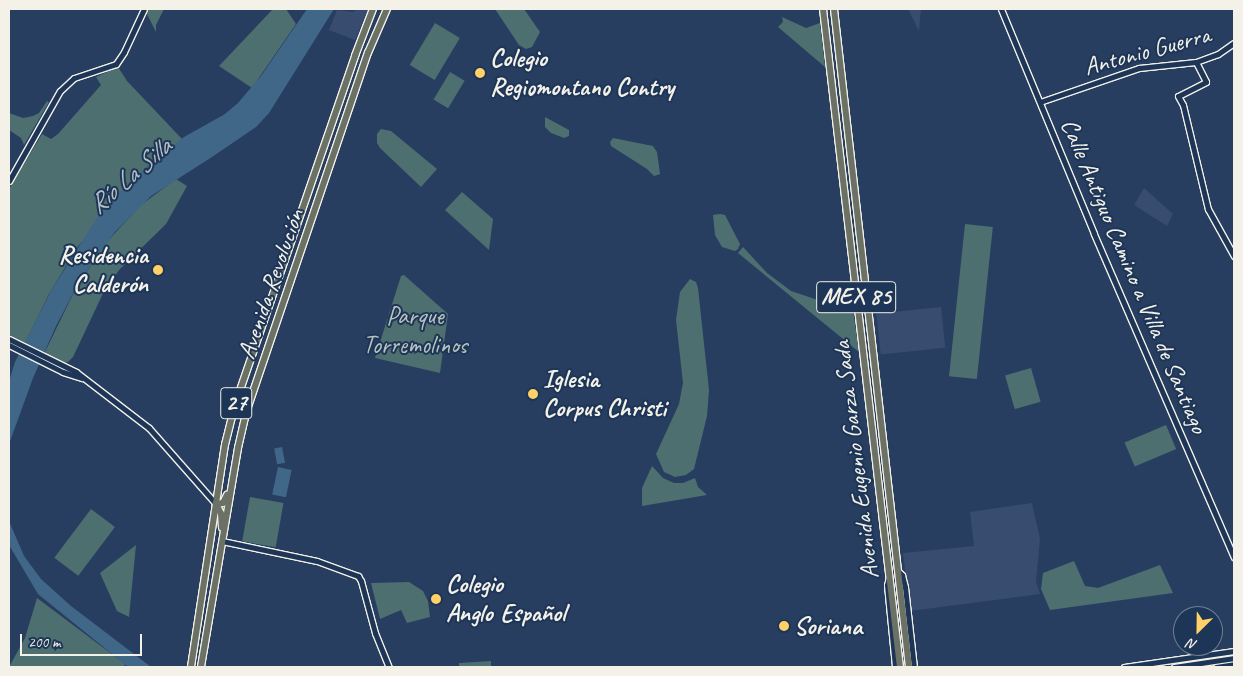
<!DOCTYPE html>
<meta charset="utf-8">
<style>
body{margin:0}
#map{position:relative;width:1243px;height:676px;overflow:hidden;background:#273e61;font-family:Caveat,sans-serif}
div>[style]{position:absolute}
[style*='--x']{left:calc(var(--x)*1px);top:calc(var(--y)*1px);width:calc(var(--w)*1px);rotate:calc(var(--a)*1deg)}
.built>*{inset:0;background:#374c6f;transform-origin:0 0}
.green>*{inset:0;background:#4d6f70;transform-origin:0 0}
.water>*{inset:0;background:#406787;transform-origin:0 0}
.roads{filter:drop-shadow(1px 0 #f4f1e8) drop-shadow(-1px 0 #f4f1e8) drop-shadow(0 1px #f4f1e8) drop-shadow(0 -1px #f4f1e8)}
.secondary>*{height:5px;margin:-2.5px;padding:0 2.5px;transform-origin:2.5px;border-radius:2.5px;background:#1d3557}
.primary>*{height:5.5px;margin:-2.75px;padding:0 2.75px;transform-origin:2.75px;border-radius:2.75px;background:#6b7165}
.highway>*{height:6px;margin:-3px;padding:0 3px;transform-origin:3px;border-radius:3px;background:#6b7165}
.dots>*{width:14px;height:14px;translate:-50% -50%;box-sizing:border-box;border:2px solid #1d3557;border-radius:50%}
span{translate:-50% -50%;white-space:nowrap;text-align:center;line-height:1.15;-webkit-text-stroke:4px #1d3557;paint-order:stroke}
.shield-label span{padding:1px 4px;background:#1d3557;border:1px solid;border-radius:4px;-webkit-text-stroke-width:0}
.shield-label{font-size:24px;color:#f4f1e8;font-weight:700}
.street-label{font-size:25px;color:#f4f1e8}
.poi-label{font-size:25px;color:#f4f1e8;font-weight:700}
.left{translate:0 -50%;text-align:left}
.right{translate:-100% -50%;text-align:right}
.park-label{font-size:25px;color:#bac4be}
.water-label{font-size:26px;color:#b5c1c6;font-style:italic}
.frame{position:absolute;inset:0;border:10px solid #f4f1e8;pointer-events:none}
.north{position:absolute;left:1173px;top:606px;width:50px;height:50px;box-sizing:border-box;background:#1d3557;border:1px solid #738091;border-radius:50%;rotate:203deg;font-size:14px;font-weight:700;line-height:20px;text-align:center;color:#f4f1e8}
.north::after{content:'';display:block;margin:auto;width:18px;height:22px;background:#ffd166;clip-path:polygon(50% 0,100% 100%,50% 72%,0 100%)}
.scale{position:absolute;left:20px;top:634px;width:122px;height:22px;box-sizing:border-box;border:2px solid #f4f1e8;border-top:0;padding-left:6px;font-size:15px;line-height:18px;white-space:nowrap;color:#f4f1e8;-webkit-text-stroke:4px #1d3557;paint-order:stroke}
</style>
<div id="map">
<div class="built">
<div style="clip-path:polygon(359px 9px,368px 9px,355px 40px,329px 30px,337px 10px,352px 12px)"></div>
<div style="clip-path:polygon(908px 9px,921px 9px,919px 31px)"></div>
<div style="clip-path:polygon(1144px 188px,1173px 214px,1167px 226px,1134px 205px)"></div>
<div style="left:941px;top:307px;width:41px;height:65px;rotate:84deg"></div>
<div style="clip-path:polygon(1032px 503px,1040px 539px,1036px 582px,1040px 594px,910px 611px,903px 553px,974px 546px,970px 512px)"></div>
</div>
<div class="green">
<div style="clip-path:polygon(147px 9px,164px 9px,156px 25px,156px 32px,146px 12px)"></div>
<div style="clip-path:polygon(273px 9px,286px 9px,296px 24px,252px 88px,219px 66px)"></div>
<div style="clip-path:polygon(495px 9px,524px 9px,540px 32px,532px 47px,526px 49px,519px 45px)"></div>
<div style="clip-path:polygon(782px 17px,806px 28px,820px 23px,825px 67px,778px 27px,783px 22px)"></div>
<div style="left:435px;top:23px;width:29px;height:49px;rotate:31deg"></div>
<div style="clip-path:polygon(118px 67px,127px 81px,182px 139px,131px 182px,76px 249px,48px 296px,25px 343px,9px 335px,9px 189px,42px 134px,51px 139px,58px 134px,101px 85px,96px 77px)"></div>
<div style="left:450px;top:72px;width:17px;height:32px;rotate:31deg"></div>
<div style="clip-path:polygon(47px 101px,49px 102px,24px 145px,21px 138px,9px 130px,9px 113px,23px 118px,33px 116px,39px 113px)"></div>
<div style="clip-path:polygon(545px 117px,569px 130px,569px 136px,564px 138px,551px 133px,545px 127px)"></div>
<div style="clip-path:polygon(381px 129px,391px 131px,437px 169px,421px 187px,380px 148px,377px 143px,377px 134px)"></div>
<div style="clip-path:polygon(613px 138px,653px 146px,657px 152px,660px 174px,654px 176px,647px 169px,611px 146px,610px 142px)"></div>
<div style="clip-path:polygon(176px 179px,187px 186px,166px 224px,120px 269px,106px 287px,73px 357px,68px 362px,64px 363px,44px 354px,75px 290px,105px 244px,141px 205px)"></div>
<div style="clip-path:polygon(462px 192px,493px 219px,489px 250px,445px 210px)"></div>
<div style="clip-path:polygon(720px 214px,725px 215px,740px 244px,738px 249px,735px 251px,722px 247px,715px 235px,713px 215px)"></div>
<div style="left:965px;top:224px;width:28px;height:153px;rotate:6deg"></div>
<div style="clip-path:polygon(743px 247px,767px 273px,791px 291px,821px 301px,851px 297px,859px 352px,738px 253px)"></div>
<div style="clip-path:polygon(404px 275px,448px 314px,440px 373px,375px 358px,401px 276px)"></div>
<div style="clip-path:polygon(690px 279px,696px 282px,698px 288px,709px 390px,707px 416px,694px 469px,686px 475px,675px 477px,664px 472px,656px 454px,679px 404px,683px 383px,676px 320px,680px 292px)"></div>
<div style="left:1031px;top:368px;width:35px;height:27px;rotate:74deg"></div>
<div style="left:1166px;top:425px;width:26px;height:45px;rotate:67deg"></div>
<div style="clip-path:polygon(652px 466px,663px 478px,674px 483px,683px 483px,695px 478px,698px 487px,707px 495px,642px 506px,642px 488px)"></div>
<div style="left:250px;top:497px;width:34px;height:45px;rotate:10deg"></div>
<div style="left:91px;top:509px;width:30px;height:61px;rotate:37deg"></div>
<div style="clip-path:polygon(136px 545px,129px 617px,117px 611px,100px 573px)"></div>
<div style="clip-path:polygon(1074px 561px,1085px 586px,1098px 588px,1160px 565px,1173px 593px,1050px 610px,1041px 589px,1043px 573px)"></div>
<div style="clip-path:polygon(409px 582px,423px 591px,428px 601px,430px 617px,407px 623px,401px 610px,380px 619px,371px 583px)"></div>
<div style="clip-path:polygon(37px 598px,125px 664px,124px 667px,9px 667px,25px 638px)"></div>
<div style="clip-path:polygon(491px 661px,491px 667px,459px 667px,459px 663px)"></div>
</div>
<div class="water">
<div style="clip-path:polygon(307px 9px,334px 9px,269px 113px,256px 127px,212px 157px,151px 196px,115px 232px,95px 259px,75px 290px,56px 326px,33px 378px,9px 444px,9px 381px,15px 362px,51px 291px,103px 208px,145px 168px,184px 137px,225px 114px,238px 103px,261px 76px)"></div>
<div style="left:282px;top:447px;width:16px;height:8px;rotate:79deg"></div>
<div style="left:278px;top:467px;width:14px;height:28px;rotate:12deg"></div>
<div style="clip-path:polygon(9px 521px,24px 556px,41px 579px,71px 606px,151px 667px,128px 667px,38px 594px,9px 545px)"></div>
</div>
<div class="roads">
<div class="secondary">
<div style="--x:1001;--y:9;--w:243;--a:67.5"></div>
<div style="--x:1094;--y:234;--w:352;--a:66.6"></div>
<div style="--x:1196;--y:62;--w:22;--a:63"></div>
<div style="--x:1206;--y:82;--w:31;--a:153"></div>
<div style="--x:1178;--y:96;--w:10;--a:61"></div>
<div style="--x:1183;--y:105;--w:107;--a:76.5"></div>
<div style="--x:1208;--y:209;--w:54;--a:61"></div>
<div style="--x:1040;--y:102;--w:105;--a:-19"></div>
<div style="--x:1139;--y:68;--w:57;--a:-6"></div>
<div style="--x:1196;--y:62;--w:23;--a:-20"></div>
<div style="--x:1218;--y:54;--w:19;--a:-35"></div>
<div style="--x:9;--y:181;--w:103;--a:-60.5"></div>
<div style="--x:60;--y:91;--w:19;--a:-43"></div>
<div style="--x:74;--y:78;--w:44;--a:-18.4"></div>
<div style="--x:116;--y:64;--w:14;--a:-56"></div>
<div style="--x:124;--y:52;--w:47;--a:-65.1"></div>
<div style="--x:9;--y:339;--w:75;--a:26.2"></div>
<div style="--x:76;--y:372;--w:92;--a:37.5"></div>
<div style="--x:149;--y:428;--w:101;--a:48.6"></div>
<div style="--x:9;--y:345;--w:60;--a:26.6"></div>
<div style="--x:63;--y:372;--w:20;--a:18"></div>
<div style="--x:222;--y:541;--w:97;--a:11.9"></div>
<div style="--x:317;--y:561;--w:44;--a:20.1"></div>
<div style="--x:358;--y:576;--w:6;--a:59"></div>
<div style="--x:361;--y:581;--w:54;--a:74.9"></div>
<div style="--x:375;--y:633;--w:37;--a:68"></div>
<div style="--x:898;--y:571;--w:6;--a:45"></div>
<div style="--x:902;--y:575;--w:12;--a:76"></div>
<div style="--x:905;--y:587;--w:81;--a:83.6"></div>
<div style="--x:889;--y:577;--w:8;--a:104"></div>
<div style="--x:887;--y:585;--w:82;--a:84.4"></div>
<div style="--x:1124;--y:667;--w:111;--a:-8.3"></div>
<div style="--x:1174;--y:667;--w:61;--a:-8.5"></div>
<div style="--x:1216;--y:667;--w:18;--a:-9"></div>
</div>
<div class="primary">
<div style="--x:222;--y:528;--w:14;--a:-94"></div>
<div style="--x:221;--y:514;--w:11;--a:-117"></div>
<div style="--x:216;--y:504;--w:7;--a:-8"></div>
<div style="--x:223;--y:503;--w:9;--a:-63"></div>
<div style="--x:191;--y:667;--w:225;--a:-81.3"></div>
<div style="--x:225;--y:445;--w:41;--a:-76"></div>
<div style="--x:235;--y:405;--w:369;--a:-71"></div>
<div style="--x:355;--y:56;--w:50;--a:-69"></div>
<div style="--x:201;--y:667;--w:222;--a:-80.4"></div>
<div style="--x:238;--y:448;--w:39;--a:-77"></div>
<div style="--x:247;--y:410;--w:377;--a:-71.3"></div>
<div style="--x:368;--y:53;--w:48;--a:-66.6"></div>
</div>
<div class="highway">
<div style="--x:823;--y:9;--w:662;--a:83.33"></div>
<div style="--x:834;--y:9;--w:662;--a:83.5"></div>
</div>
</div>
<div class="dots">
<div style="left:480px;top:73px;background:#ffd166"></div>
<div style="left:158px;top:270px;background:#ffd166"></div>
<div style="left:533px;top:394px;background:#ffd166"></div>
<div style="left:436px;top:599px;background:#ffd166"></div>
<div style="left:784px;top:626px;background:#ffd166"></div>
</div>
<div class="shield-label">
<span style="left:856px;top:297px">MEX 85</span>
<span style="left:236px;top:403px">27</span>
</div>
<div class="street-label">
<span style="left:1147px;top:51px;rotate:-15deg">Antonio Guerra</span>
<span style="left:1134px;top:276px;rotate:67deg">Calle Antiguo Camino a Villa de Santiago</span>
<span style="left:271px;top:284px;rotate:-71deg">Avenida Revolución</span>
<span style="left:856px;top:460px;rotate:-97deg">Avenida Eugenio Garza Sada</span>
</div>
<div class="poi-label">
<span class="left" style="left:490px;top:73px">Colegio<br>Regiomontano Contry</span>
<span class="right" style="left:148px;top:270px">Residencia<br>Calderón</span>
<span class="left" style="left:543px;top:394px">Iglesia<br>Corpus Christi</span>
<span class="left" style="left:446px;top:599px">Colegio<br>Anglo Español</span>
<span class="left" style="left:794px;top:626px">Soriana</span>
</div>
<div class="park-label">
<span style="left:415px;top:331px">Parque<br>Torremolinos</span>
</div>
<div class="water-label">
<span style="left:130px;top:176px;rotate:-41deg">Río La Silla</span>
</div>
<div class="frame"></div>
<div class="north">N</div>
<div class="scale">200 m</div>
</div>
